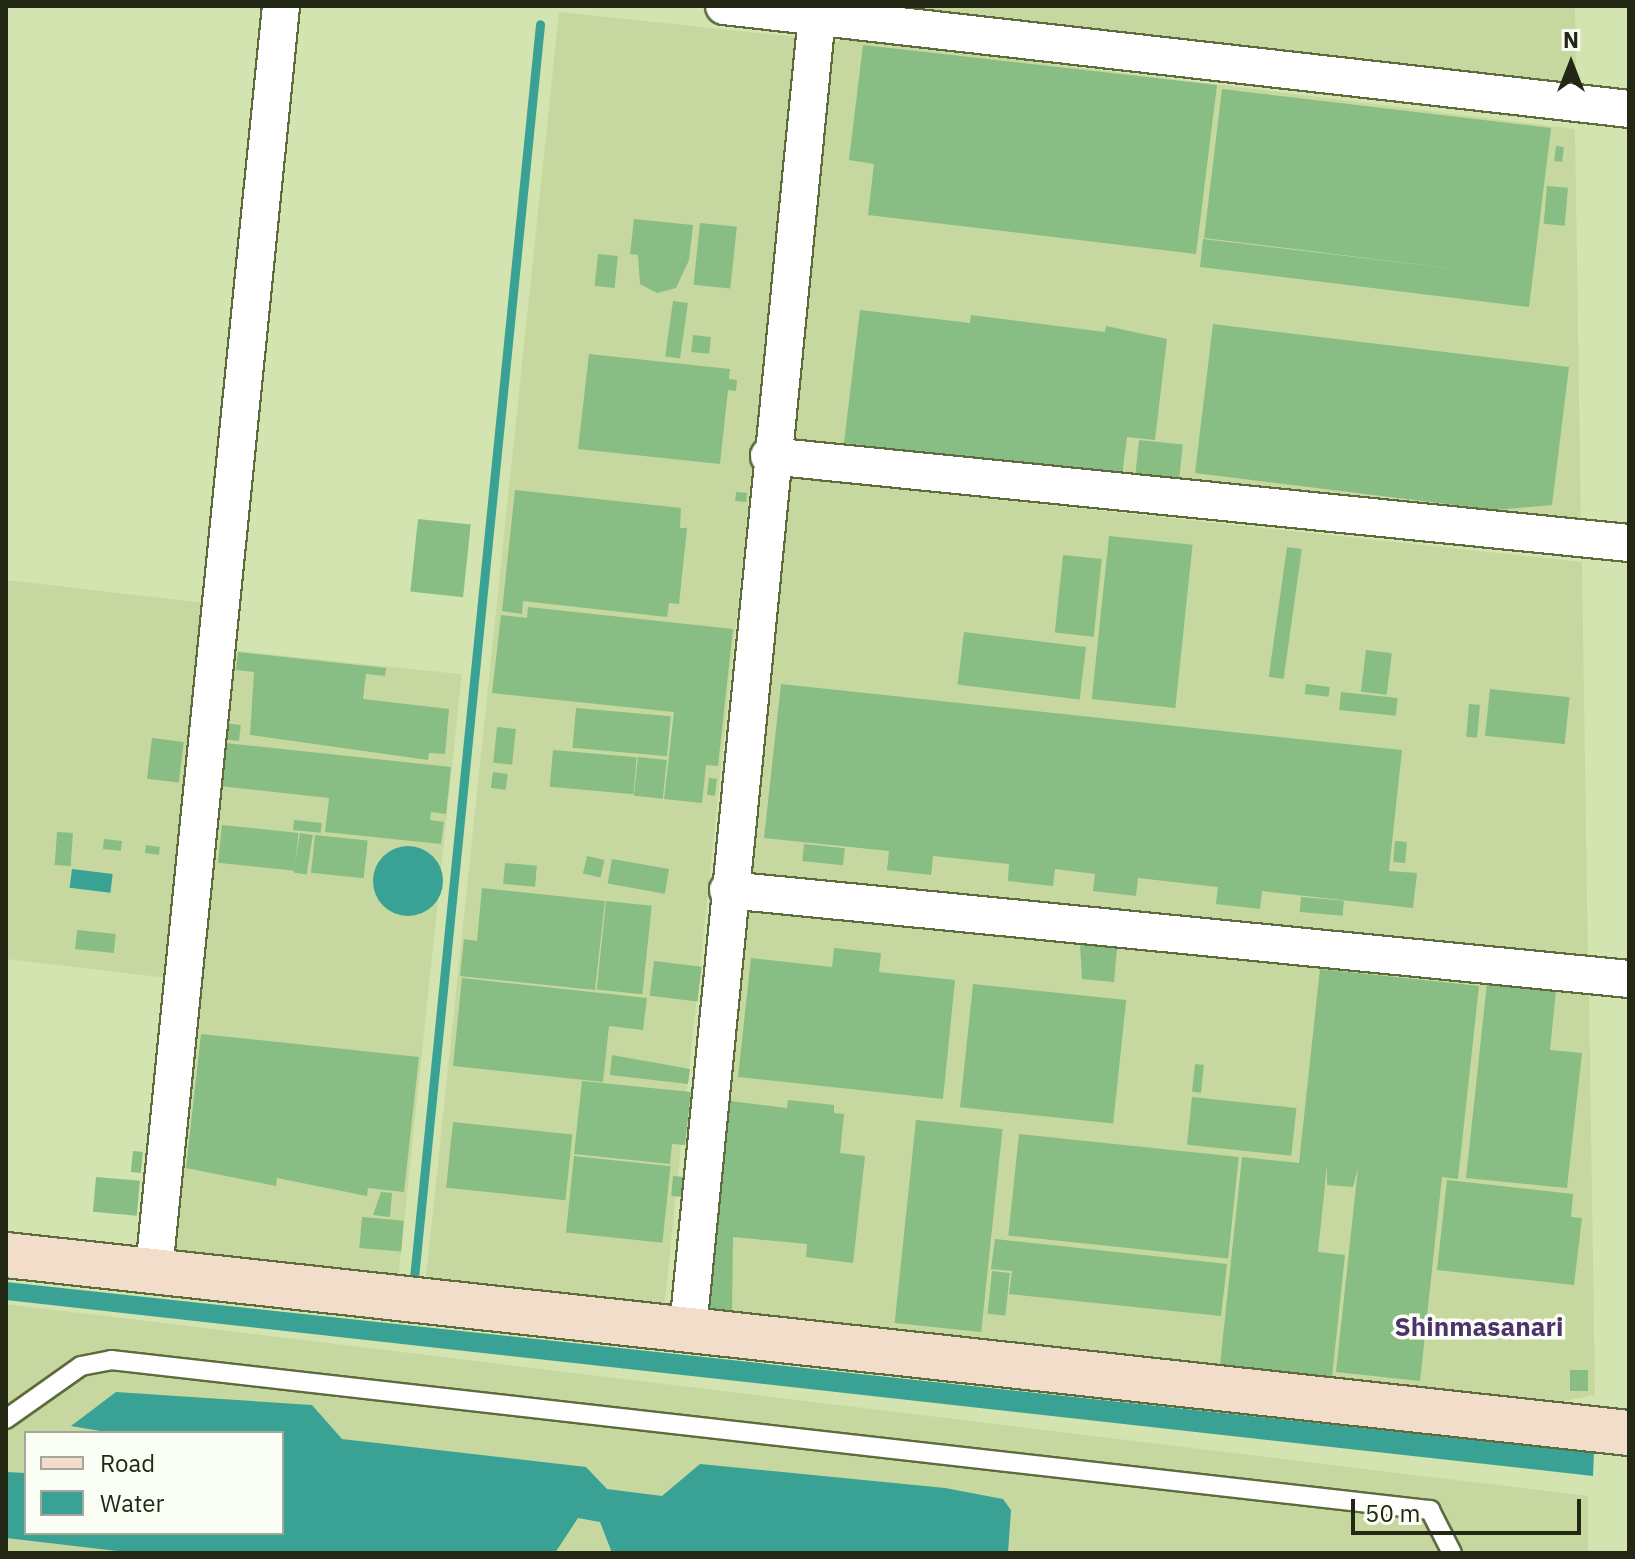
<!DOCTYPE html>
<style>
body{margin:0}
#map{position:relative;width:1635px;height:1559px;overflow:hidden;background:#d3e4b1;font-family:"IBM Plex Sans",sans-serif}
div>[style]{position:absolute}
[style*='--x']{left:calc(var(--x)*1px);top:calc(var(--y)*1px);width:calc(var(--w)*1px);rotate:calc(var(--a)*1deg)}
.built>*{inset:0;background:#c6d89f;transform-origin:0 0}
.water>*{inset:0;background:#3aa294;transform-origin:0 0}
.round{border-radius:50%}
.stream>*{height:9px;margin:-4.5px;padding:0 4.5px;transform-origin:4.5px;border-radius:4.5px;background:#3aa294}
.building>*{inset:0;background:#88bd84;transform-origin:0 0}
.roads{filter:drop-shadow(2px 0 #5d6b3d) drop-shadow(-2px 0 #5d6b3d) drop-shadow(0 2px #5d6b3d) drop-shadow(0 -2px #5d6b3d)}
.lane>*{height:18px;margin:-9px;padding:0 9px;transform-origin:9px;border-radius:9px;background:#fff}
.street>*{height:36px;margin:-18px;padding:0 18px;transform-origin:18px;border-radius:18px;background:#fff}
.secondary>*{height:44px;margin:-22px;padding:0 22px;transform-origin:22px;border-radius:22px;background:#f1ddca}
span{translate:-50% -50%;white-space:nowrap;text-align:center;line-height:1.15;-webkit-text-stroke:7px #fbfef4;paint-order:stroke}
.quarter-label{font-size:26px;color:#4d336d;font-weight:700}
.frame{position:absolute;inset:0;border:8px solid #222814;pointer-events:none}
.legend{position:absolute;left:24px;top:1431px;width:260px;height:104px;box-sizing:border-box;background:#fbfef4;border:2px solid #a4a89a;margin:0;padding:10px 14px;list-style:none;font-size:24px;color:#222814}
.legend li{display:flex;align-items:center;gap:16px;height:40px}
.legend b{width:40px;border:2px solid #a4a89a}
.north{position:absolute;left:1531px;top:24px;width:80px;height:80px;-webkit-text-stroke:6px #fbfef4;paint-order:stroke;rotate:0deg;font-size:22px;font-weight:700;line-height:32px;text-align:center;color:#222814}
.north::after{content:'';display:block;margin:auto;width:28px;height:36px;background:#222814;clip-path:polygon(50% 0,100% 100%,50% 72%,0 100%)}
.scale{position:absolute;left:1351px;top:1499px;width:230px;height:36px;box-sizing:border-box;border:4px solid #222814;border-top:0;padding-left:10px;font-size:24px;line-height:28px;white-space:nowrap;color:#222814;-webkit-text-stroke:6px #fbfef4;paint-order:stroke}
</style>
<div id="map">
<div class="built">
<div style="clip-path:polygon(832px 6px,1575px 6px,1576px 74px,1559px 88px)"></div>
<div style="left:559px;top:12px;width:240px;height:1280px;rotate:6deg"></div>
<div style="clip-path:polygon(843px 38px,1575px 129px,1581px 525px,797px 444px,782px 426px,824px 50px)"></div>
<div style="clip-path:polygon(794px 478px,1582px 562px,1588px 964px,742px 877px,781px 487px)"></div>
<div style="clip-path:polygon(6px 580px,205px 603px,168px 978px,6px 959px)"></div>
<div style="left:230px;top:650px;width:233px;height:610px;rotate:6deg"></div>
<div style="clip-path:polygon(741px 907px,1589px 994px,1595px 1395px,1543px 1405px,699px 1314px)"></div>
<div style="clip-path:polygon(evenodd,6px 1304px,1588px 1496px,1588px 1553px,6px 1553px,6px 1304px,26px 1433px,282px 1433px,282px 1533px,26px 1533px,26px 1433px)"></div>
</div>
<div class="water">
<div class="round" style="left:373px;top:846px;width:70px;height:70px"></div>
<div style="left:72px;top:869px;width:41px;height:19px;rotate:7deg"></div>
<div style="clip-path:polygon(6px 1282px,1594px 1453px,1593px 1476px,6px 1300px)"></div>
<div style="clip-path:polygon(116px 1392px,312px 1405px,342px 1439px,586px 1467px,607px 1489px,662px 1496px,700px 1464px,945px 1488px,1003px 1499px,1011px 1510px,1008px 1553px,612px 1553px,600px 1522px,578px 1518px,555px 1553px,134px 1553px,6px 1538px,6px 1472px,26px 1473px,26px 1533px,282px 1533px,282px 1433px,112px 1433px,71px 1426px)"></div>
</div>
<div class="stream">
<div style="--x:414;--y:1278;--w:1260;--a:-84.26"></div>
</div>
<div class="building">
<div style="clip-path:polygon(863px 45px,1217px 85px,1196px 254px,868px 215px,874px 164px,849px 160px)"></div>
<div style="clip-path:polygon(1222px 89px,1551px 128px,1529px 307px,1200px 267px,1203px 239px,1481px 272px,1204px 238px)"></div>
<div style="left:1556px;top:146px;width:8px;height:15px;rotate:7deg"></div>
<div style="left:1547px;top:186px;width:21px;height:38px;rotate:5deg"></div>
<div style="clip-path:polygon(634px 219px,693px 225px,689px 260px,676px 288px,657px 293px,640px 284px,638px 255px,630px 254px)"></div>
<div style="left:700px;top:223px;width:37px;height:62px;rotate:6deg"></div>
<div style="left:598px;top:254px;width:20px;height:32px;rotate:6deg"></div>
<div style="left:673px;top:301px;width:15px;height:56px;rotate:8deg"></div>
<div style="clip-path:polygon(860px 310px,970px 323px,971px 315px,1105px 332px,1106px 326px,1167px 339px,1155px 440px,1127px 437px,1122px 476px,844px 443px)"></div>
<div style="clip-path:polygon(1213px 324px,1569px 367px,1552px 505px,1496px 510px,1195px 473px)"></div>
<div style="left:693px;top:335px;width:18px;height:17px;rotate:6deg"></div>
<div style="clip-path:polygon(589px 354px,730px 369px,729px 379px,737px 380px,736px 391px,728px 390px,720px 464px,578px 449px)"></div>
<div style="left:1139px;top:440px;width:44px;height:34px;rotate:6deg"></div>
<div style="clip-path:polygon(515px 490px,681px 508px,680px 528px,687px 528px,679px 604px,669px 603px,667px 617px,523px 601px,522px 614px,502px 611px)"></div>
<div style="left:736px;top:492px;width:11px;height:9px;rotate:5deg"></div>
<div style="left:418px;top:519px;width:53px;height:73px;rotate:6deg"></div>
<div style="left:1109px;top:536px;width:84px;height:164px;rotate:6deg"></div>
<div style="left:1287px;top:547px;width:15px;height:131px;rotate:8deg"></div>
<div style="left:1063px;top:555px;width:39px;height:78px;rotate:6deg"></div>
<div style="clip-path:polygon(528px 607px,733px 629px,718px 766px,706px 765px,702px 803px,664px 799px,674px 712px,492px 693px,501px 615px,527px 618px)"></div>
<div style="left:964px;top:632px;width:123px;height:53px;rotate:7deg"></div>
<div style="left:1366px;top:650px;width:26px;height:42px;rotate:7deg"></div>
<div style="clip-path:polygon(238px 652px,386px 668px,385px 676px,366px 674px,363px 699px,449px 709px,445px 754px,429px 753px,428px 760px,250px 735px,254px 672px,236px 670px)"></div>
<div style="clip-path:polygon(781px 684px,1402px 750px,1389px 871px,1417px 873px,1413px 908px,1262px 891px,1260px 909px,1216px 904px,1218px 887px,1138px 878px,1136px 896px,1093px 891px,1095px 874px,1055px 869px,1053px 886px,1008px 881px,1009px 864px,933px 856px,931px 875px,887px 870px,889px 851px,764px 838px)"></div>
<div style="left:1306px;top:684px;width:24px;height:10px;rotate:7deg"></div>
<div style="left:1490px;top:689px;width:80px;height:47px;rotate:6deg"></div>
<div style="left:1341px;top:692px;width:57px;height:18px;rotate:6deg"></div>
<div style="left:1469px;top:704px;width:11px;height:33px;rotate:5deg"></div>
<div style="left:576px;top:708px;width:95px;height:40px;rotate:5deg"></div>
<div style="left:224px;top:723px;width:17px;height:16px;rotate:7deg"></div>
<div style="left:497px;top:727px;width:19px;height:36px;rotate:6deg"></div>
<div style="left:152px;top:738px;width:32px;height:41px;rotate:7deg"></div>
<div style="clip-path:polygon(225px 743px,451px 767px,446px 814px,431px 812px,430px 820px,444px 822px,441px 844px,325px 832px,329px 798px,220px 786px)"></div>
<div style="left:553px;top:750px;width:84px;height:37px;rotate:5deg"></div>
<div style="left:638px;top:757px;width:29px;height:39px;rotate:6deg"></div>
<div style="left:493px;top:772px;width:15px;height:16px;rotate:8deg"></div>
<div style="left:709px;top:778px;width:8px;height:17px;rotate:7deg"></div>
<div style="left:294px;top:820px;width:28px;height:10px;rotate:6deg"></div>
<div style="left:222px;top:825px;width:77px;height:38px;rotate:6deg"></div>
<div style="left:57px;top:832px;width:16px;height:33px;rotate:4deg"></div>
<div style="left:300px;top:833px;width:13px;height:40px;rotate:9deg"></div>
<div style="left:315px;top:835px;width:53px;height:38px;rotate:6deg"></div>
<div style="left:104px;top:839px;width:18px;height:10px;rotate:6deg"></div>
<div style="left:1395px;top:841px;width:12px;height:21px;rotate:5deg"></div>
<div style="left:804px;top:844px;width:41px;height:17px;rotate:6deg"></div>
<div style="left:146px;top:845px;width:14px;height:8px;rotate:8deg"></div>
<div style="left:587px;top:856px;width:18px;height:18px;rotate:13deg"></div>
<div style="left:612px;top:859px;width:58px;height:25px;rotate:10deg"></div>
<div style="left:505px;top:863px;width:32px;height:21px;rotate:5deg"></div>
<div style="clip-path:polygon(482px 888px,605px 901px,595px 990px,460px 976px,464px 939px,477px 941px)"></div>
<div style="left:1301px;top:897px;width:43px;height:15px;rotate:5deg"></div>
<div style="left:606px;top:901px;width:46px;height:89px;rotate:6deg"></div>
<div style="left:77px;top:930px;width:39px;height:19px;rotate:6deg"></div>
<div style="clip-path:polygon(1080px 944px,1117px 948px,1114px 982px,1082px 979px)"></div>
<div style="clip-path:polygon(834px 948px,881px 953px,879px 972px,955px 980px,943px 1099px,738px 1077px,751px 958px,832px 967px)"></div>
<div style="left:654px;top:961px;width:48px;height:35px;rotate:7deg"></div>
<div style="clip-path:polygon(1320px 969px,1479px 986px,1458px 1179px,1442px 1177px,1420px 1381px,1336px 1372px,1358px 1168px,1353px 1187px,1327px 1185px,1327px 1165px,1318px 1252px,1345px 1255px,1332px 1377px,1220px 1365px,1242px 1157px,1299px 1163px)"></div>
<div style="clip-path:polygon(462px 978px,647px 998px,643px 1030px,609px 1026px,603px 1082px,453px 1066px)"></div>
<div style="clip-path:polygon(1487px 983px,1556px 990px,1550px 1050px,1582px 1053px,1567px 1188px,1466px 1178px)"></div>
<div style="left:973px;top:984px;width:154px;height:124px;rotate:6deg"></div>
<div style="clip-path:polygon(201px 1034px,419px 1057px,404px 1192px,368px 1188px,367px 1196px,277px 1178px,276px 1186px,186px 1168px)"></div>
<div style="clip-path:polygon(612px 1055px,690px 1069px,688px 1084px,610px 1075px)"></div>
<div style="left:1195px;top:1064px;width:9px;height:28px;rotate:6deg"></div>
<div style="clip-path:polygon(582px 1081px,691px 1092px,685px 1145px,672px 1144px,670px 1164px,574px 1154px)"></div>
<div style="left:1192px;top:1097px;width:105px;height:48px;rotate:6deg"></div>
<div style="clip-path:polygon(788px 1100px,834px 1105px,834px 1113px,844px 1114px,840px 1153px,865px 1156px,853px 1263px,806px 1257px,807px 1244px,733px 1237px,732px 1311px,708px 1309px,730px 1101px,787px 1108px)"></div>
<div style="left:916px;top:1120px;width:87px;height:204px;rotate:6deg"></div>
<div style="left:453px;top:1122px;width:120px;height:66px;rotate:6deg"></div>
<div style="left:1019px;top:1134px;width:221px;height:102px;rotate:6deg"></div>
<div style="left:133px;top:1151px;width:10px;height:21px;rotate:6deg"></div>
<div style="left:574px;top:1156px;width:97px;height:77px;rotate:6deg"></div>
<div style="left:673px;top:1176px;width:12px;height:20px;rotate:5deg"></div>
<div style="left:96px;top:1177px;width:44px;height:35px;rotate:5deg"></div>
<div style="clip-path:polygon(1447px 1180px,1573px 1194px,1571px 1217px,1582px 1218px,1574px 1285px,1437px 1270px)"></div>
<div style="clip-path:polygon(381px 1192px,392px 1193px,390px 1217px,373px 1215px)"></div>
<div style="left:362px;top:1217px;width:42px;height:31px;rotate:5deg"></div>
<div style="clip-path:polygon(995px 1239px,1227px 1264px,1221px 1316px,1009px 1294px,1012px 1271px,991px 1269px)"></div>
<div style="left:992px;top:1271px;width:18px;height:43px;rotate:6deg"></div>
<div style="left:1570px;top:1370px;width:18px;height:21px"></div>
</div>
<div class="roads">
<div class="lane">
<div style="--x:6;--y:1419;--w:92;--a:-35.2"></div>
<div style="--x:81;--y:1366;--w:31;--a:-11"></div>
<div style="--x:111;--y:1360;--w:1328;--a:6.49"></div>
<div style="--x:1430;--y:1510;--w:48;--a:62.9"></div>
</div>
<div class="street">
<div style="--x:724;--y:6;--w:911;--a:6.49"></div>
<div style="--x:769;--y:456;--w:864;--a:5.78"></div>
<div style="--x:728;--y:890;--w:905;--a:5.64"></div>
<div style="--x:154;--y:1270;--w:1270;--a:-84.26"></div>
<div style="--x:688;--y:1329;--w:1319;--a:-84.39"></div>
</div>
<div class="secondary">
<div style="--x:6;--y:1255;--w:1633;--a:6.26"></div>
</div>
</div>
<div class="quarter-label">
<span style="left:1479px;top:1327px">Shinmasanari</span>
</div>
<div class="frame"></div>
<ul class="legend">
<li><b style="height:10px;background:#f1ddca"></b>Road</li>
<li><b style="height:22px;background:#3aa294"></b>Water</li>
</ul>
<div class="north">N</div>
<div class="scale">50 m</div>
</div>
